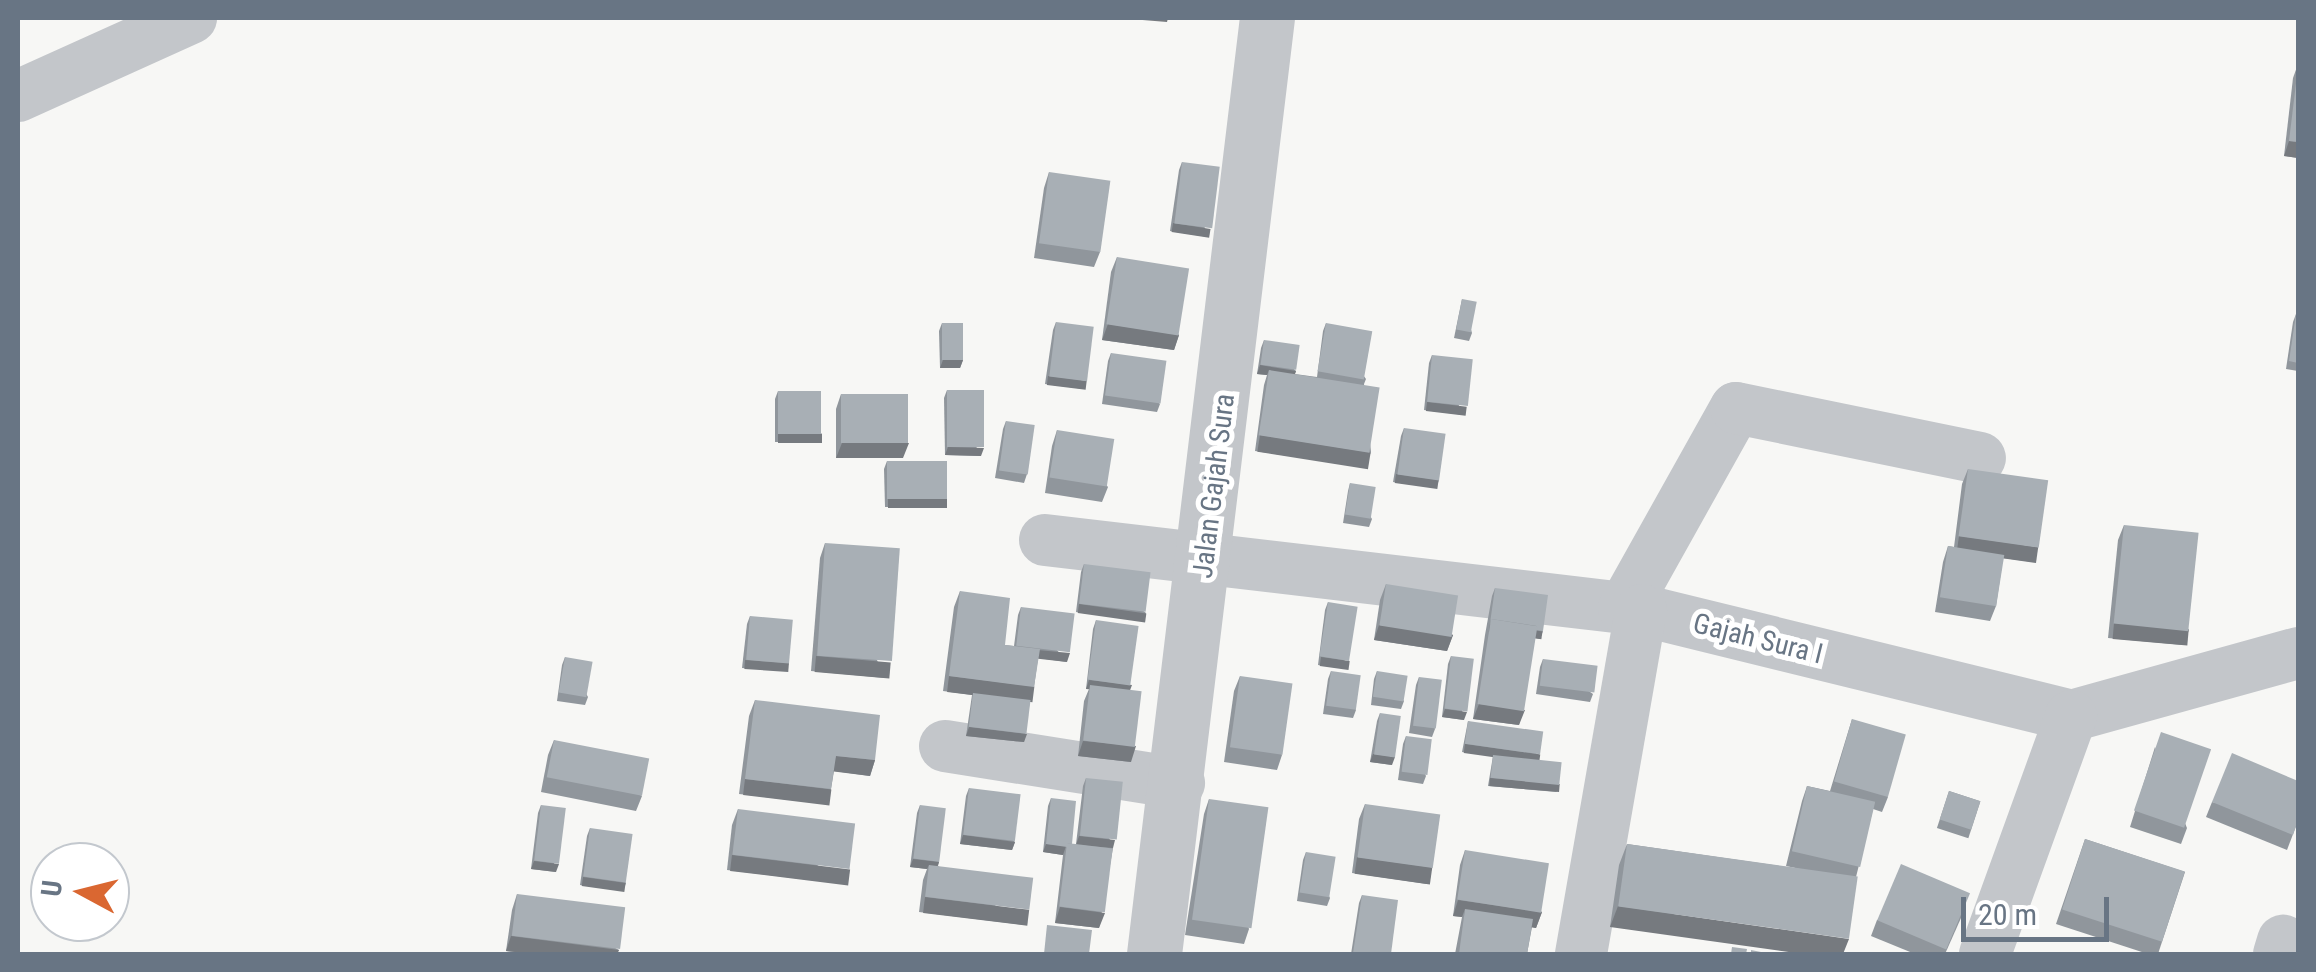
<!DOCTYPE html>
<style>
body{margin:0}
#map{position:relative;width:2316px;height:972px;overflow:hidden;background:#f7f7f5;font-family:"Roboto Condensed",sans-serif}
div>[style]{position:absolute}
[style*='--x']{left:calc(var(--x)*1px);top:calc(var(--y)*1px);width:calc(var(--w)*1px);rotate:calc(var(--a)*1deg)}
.minor>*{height:52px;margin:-26px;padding:0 26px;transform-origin:26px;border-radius:26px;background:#c3c6ca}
.tertiary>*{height:55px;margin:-27.5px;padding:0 27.5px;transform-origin:27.5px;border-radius:27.5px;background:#c3c6ca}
.wall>*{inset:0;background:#90969c;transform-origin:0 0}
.shaded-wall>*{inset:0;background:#767a7f;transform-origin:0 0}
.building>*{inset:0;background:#a8afb5;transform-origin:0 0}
span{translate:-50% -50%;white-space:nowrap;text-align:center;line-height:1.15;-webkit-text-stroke:10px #fff;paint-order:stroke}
.street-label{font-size:28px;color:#687584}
.frame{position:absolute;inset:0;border:20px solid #687584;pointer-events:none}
.north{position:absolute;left:30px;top:842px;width:100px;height:100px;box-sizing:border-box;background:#fff;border:2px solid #c3c8ce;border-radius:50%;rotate:277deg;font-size:28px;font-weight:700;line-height:40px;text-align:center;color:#687584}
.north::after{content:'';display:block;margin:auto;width:35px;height:45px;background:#da6731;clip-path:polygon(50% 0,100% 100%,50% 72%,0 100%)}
.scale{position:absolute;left:1961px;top:897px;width:148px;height:45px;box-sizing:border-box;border:5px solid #687584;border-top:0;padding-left:12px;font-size:30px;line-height:35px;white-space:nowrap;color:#687584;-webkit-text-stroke:8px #fff;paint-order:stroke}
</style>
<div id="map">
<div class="minor">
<div style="--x:18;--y:96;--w:190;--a:-24.3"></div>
<div style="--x:1045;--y:540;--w:600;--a:6.7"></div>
<div style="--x:1641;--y:610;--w:443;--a:13.8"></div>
<div style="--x:2071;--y:716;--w:236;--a:-15.5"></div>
<div style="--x:1624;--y:608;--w:229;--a:-60.8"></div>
<div style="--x:1736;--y:408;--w:249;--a:11.6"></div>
<div style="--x:945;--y:746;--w:237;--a:9"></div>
<div style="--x:1581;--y:954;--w:349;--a:-80.1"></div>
<div style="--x:1985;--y:954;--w:253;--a:-70.1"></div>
<div style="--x:2279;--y:954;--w:14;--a:-73"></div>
</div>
<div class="tertiary">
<div style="--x:1154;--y:954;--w:943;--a:-83.12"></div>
</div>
<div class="wall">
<div style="clip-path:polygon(2298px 64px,2298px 158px,2284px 156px,2293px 78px)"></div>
<div style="clip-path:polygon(1182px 162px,1208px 237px,1170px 231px,1179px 170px)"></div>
<div style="clip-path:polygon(1049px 172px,1100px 252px,1094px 267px,1034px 258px,1044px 188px)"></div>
<div style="clip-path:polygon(1117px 257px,1179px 335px,1174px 350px,1102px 340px,1111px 272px)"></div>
<div style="clip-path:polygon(1462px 299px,1472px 333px,1469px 341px,1454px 338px)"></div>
<div style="clip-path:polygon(2296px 314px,2298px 314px,2298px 371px,2286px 369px,2293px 322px)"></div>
<div style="clip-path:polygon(1056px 322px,1084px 389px,1045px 384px,1053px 330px)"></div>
<div style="clip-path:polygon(942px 323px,963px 360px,960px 368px,940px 368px,939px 331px)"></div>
<div style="clip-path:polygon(1326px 323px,1366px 379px,1364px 384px,1371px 452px,1365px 467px,1255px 451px,1264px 385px,1267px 375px,1257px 374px,1261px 348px,1264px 340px,1296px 371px,1295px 374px,1317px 377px,1323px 331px)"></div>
<div style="clip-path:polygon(1111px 353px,1160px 404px,1157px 412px,1102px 404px,1108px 361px)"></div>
<div style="clip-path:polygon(1432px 355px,1464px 415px,1424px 410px,1429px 363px)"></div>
<div style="clip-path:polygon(947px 390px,981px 456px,945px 455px,944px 398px)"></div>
<div style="clip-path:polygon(778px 391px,822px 434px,819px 442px,775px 442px,775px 399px)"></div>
<div style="clip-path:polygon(841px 394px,903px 458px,836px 458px,836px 409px)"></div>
<div style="clip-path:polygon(1006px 421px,1027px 474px,1024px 483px,995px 478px,1003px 429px)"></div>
<div style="clip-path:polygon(1404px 428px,1439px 480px,1436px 488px,1393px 482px,1401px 436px)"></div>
<div style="clip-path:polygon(1057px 430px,1108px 487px,1102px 502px,1045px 493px,1052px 446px)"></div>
<div style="clip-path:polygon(887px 461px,944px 507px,885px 507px,884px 469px)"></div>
<div style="clip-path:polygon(1968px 469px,2033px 562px,2003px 558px,1996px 606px,1990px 621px,1935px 612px,1943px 562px,1948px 546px,1954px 547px,1962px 484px)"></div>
<div style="clip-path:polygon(1350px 483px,1372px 519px,1369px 527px,1343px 523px,1348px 491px)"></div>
<div style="clip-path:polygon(2124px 525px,2189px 630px,2183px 645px,2108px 638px,2118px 540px)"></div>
<div style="clip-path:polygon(825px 543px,885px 678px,811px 671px,820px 558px)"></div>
<div style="clip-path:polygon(1084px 564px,1146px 613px,1143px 621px,1076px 612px,1081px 572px)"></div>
<div style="clip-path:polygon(1386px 584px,1453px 635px,1447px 651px,1374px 640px,1380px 600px)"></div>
<div style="clip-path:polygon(1495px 588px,1543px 631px,1540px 639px,1535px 638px,1519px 725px,1473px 719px,1485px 635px,1492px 596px)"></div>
<div style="clip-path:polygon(960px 591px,1005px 645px,1014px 646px,1018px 615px,1021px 607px,1067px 662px,1038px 658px,1034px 687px,1030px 700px,1024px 742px,966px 736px,972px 695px,943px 691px,954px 607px)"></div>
<div style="clip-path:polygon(1328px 602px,1347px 669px,1318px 665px,1325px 610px)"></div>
<div style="clip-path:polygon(750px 616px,789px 663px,786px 671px,742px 668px,747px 624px)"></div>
<div style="clip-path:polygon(1096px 620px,1130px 690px,1131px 762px,1078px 756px,1084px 701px,1089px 689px,1086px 689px,1093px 629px)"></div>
<div style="clip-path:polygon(1451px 656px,1464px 720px,1442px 717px,1448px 664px)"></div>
<div style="clip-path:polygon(565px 657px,588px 697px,585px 705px,557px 701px,562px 665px)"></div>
<div style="clip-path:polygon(1543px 659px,1593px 694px,1590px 702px,1536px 694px,1540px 667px)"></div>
<div style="clip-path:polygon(1331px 671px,1356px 710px,1353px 718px,1323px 714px,1328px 679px)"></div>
<div style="clip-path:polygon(1377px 671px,1404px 701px,1401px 709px,1371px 705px,1374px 679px)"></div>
<div style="clip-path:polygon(1240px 676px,1282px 755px,1277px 770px,1224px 762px,1234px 691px)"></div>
<div style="clip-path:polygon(1419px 677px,1435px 729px,1432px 737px,1409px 733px,1416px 685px)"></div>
<div style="clip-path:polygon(755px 700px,875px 760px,870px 776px,834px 771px,831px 789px,826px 804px,739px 794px,749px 716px)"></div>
<div style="clip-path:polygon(1380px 713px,1392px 765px,1370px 762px,1377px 721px)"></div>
<div style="clip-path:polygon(1852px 719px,1888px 797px,1882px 812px,1873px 809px,1856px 877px,1610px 927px,1619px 865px,1627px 844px,1800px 869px,1786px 866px,1802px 801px,1807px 786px,1830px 791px)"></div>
<div style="clip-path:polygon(1468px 721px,1540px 755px,1538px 759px,1557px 792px,1488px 786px,1493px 756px,1462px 752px)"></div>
<div style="clip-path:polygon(1406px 736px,1426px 776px,1423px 784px,1398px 780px,1403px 744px)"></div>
<div style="clip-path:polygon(554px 740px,642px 796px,636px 811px,541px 792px,548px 755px)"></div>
<div style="clip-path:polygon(2155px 747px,2187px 828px,2181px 844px,2130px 827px)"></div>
<div style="clip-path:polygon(1086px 778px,1113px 848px,1099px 928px,1055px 923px,1063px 855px,1043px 852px,1048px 806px,1051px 798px,1072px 844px,1076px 844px,1083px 786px)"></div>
<div style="clip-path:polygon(969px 788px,1015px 842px,1012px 850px,960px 844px,966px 796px)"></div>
<div style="left:1949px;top:791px;width:33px;height:39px;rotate:18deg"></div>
<div style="clip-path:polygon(1209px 799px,1249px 929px,1244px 944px,1185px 935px,1204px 814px)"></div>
<div style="clip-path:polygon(2212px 802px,2298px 821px,2287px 850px,2206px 817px)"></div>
<div style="clip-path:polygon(1365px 804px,1432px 868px,1427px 884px,1352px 873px,1359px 819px)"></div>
<div style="clip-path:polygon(541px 805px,556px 872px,531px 869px,538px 813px)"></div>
<div style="clip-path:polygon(920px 805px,939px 862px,938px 866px,1024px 925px,919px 912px,923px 880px,927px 869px,910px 867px,917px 813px)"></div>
<div style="clip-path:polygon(738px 809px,844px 884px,727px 870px,732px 825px)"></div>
<div style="clip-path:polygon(590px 828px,626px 883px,623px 891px,580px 885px,587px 836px)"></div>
<div style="clip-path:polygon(2085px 839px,2185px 872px,2158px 954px,2148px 954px,2056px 924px)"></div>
<div style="clip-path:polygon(1465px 850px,1542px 912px,1536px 928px,1532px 927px,1527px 954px,1455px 954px,1462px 917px,1453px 916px,1460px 865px)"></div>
<div style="clip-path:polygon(1306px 852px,1330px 898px,1327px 906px,1297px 901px,1303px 860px)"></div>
<div style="clip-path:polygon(517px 894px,619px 950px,617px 954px,534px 954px,506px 951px,512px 910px)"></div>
<div style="clip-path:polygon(1362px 895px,1391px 954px,1351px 954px,1359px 903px)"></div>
<div style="clip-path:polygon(1965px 909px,1945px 954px,1915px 954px,1871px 936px,1877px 920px)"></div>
</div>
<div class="shaded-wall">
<div style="clip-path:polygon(1118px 18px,1168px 18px,1167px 22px)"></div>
<div style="clip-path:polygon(2289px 141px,2298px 142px,2298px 158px,2284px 156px)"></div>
<div style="left:1173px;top:223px;width:38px;height:9px;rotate:9deg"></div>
<div style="clip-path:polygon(1108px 324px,1179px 335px,1174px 350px,1102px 340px)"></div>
<div style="clip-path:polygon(943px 360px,963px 360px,960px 368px,940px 368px)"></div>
<div style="clip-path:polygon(1260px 365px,1296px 371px,1293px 379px,1269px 370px,1267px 375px,1257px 374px)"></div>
<div style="left:1048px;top:376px;width:39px;height:9px;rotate:7deg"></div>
<div style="left:1427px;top:402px;width:40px;height:9px;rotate:7deg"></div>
<div style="left:778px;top:434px;width:44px;height:9px"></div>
<div style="left:1260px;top:435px;width:112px;height:17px;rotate:9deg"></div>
<div style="clip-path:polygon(842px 443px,909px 443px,903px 458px,836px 458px)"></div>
<div style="clip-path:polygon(948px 447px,984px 448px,981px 456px,945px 455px)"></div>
<div style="left:1396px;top:474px;width:43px;height:9px;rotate:8deg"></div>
<div style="left:888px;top:499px;width:59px;height:9px"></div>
<div style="left:1959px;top:536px;width:80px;height:16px;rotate:8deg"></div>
<div style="left:1079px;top:604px;width:68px;height:9px;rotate:8deg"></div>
<div style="left:2114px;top:623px;width:75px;height:16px;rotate:5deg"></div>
<div style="left:1490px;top:624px;width:53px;height:8px;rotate:8deg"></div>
<div style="clip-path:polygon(1379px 625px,1453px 635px,1447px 651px,1374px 640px)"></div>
<div style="clip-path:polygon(1016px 648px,1070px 653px,1067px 662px,1013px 656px)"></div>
<div style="left:816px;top:656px;width:75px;height:16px;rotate:5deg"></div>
<div style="left:1321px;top:657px;width:29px;height:9px;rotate:8deg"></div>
<div style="left:745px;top:660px;width:44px;height:9px;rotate:4deg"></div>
<div style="left:949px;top:676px;width:86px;height:16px;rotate:7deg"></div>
<div style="clip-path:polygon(1089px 680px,1132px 685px,1129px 693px,1086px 689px)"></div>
<div style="clip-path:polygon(1479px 704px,1525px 710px,1519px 725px,1473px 719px)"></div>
<div style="clip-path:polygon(1445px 709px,1467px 712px,1464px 720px,1442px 717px)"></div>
<div style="clip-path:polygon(969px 727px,1027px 734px,1024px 742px,966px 736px)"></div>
<div style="clip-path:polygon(1083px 741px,1136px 746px,1131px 762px,1078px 756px)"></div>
<div style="left:1465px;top:744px;width:76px;height:9px;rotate:8deg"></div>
<div style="clip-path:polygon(1373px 754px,1395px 757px,1392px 765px,1370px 762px)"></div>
<div style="clip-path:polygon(836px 756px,875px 760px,870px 776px,830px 771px)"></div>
<div style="left:1490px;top:778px;width:70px;height:8px;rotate:5deg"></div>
<div style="left:745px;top:779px;width:87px;height:16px;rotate:7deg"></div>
<div style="clip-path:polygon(963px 835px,1015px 842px,1012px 850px,960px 844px)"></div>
<div style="clip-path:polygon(1079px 836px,1115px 840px,1113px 848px,1076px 845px)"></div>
<div style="clip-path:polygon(1046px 844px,1066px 846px,1063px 855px,1043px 852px)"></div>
<div style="left:732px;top:855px;width:119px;height:16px;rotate:7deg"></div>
<div style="left:1357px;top:857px;width:76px;height:17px;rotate:8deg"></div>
<div style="clip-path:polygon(913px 859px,939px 862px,936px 870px,929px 865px,927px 869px,910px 867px)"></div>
<div style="clip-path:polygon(534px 861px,559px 864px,556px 872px,531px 869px)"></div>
<div style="left:583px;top:877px;width:43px;height:9px;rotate:8deg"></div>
<div style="left:925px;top:897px;width:105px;height:16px;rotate:7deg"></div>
<div style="clip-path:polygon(1458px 900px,1542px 912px,1536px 928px,1464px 917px,1465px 909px,1462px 917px,1453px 916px)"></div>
<div style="clip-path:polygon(1618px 906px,1849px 939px,1843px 954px,1803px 954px,1610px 927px)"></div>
<div style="clip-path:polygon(1060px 907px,1105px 913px,1099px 928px,1055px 923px)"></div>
<div style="clip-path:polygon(511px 936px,619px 950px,617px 954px,534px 954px,506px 951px)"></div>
</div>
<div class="building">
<div style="clip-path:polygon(2298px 67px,2298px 142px,2289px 141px)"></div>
<div style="left:1182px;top:162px;width:38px;height:62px;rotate:7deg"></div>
<div style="left:1049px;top:172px;width:62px;height:72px;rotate:8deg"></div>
<div style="left:1117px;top:257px;width:73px;height:68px;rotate:9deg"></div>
<div style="left:1462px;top:299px;width:15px;height:31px;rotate:11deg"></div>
<div style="clip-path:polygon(2296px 314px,2298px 314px,2298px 363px,2289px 361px)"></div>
<div style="left:1056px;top:322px;width:38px;height:55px;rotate:7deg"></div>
<div style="left:942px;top:323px;width:21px;height:37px"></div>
<div style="left:1326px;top:323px;width:47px;height:49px;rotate:10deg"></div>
<div style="left:1264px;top:340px;width:36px;height:25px;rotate:8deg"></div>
<div style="left:1111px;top:353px;width:56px;height:43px;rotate:8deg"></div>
<div style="left:1432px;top:355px;width:41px;height:47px;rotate:6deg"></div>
<div style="left:1269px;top:370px;width:112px;height:66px;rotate:9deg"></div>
<div style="left:947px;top:390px;width:37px;height:57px"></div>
<div style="left:778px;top:391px;width:43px;height:43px"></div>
<div style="left:841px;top:394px;width:67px;height:49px"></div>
<div style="left:1006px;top:421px;width:29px;height:50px;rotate:8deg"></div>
<div style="left:1404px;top:428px;width:42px;height:47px;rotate:8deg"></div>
<div style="left:1057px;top:430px;width:58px;height:48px;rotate:9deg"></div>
<div style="left:887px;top:461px;width:60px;height:38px"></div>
<div style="left:1968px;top:469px;width:81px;height:68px;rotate:8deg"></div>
<div style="left:1350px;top:483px;width:26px;height:32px;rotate:9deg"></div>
<div style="left:2124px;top:525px;width:75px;height:99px;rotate:6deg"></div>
<div style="left:825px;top:543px;width:75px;height:113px;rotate:4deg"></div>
<div style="left:1948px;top:546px;width:57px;height:52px;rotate:9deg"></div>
<div style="left:1084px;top:564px;width:67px;height:40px;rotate:7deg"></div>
<div style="left:1386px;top:584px;width:73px;height:42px;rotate:9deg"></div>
<div style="clip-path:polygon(1495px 588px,1548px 595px,1543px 631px,1536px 630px,1537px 626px,1491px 619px,1490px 623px)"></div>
<div style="clip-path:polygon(960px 591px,1010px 598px,1005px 645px,1040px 649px,1034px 687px,949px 676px)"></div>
<div style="left:1328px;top:602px;width:30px;height:55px;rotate:9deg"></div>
<div style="left:1021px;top:607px;width:54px;height:39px;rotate:7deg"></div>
<div style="left:750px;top:616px;width:43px;height:44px;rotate:5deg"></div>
<div style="left:1491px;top:619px;width:47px;height:86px;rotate:9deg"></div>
<div style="left:1096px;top:620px;width:43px;height:60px;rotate:8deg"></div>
<div style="left:1451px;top:656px;width:23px;height:53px;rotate:7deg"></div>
<div style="left:565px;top:657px;width:28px;height:36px;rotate:10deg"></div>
<div style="left:1543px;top:659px;width:55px;height:27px;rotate:7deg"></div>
<div style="left:1331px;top:671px;width:30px;height:35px;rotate:8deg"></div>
<div style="left:1377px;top:671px;width:31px;height:26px;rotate:9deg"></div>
<div style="left:1240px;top:676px;width:53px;height:72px;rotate:8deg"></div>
<div style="left:1419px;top:677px;width:23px;height:49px;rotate:7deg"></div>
<div style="left:1090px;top:685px;width:52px;height:56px;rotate:7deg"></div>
<div style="left:973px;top:693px;width:58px;height:34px;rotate:7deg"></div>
<div style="clip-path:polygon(755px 700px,880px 715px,875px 760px,836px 756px,831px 789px,745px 779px)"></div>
<div style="left:1380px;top:713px;width:21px;height:42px;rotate:8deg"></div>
<div style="left:1852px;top:719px;width:56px;height:65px;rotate:16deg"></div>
<div style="left:1468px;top:721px;width:76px;height:23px;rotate:8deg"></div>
<div style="left:2161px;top:732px;width:53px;height:83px;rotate:19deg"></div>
<div style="left:1406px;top:736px;width:26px;height:36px;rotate:7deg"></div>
<div style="left:554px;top:740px;width:97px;height:38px;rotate:11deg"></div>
<div style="clip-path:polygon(2232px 753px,2298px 781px,2298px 820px,2293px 835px,2212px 802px)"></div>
<div style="left:1493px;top:755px;width:69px;height:23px;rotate:6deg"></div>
<div style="left:1086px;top:778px;width:37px;height:58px;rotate:6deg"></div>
<div style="left:1807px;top:786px;width:70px;height:67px;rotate:13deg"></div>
<div style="left:969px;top:788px;width:52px;height:47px;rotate:7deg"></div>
<div style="left:1949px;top:791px;width:33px;height:30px;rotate:18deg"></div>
<div style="clip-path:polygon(1051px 798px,1076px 801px,1072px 844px,1067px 843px,1067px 847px,1046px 844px)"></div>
<div style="left:1209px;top:799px;width:60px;height:122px;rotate:8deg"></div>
<div style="left:1365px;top:804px;width:76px;height:54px;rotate:8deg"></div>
<div style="left:541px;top:805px;width:25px;height:56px;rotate:7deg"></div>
<div style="left:920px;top:805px;width:26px;height:54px;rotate:7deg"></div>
<div style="left:738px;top:809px;width:118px;height:46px;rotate:7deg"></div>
<div style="left:590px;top:828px;width:43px;height:49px;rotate:8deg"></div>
<div style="left:2085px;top:839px;width:105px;height:74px;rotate:18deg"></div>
<div style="left:1067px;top:843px;width:46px;height:64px;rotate:7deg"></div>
<div style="left:1627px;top:844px;width:233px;height:63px;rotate:8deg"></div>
<div style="left:1465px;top:850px;width:85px;height:50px;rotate:9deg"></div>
<div style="left:1306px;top:852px;width:30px;height:41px;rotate:9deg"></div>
<div style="left:1901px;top:864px;width:75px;height:61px;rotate:23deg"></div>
<div style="left:929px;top:865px;width:105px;height:32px;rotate:7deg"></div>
<div style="left:517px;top:894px;width:109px;height:42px;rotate:7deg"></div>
<div style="clip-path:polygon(1362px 895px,1398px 900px,1391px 954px,1367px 954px,1353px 953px)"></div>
<div style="clip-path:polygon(1465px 909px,1533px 919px,1527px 954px,1459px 954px)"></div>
<div style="clip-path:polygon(1047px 925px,1092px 930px,1089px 954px,1044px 954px)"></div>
<div style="clip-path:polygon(1732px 947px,1747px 949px,1746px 954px,1731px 954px)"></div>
<div style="clip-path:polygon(1751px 950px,1766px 953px,1766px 954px,1751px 954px)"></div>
</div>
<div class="street-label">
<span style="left:1214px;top:486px;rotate:-83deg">Jalan Gajah Sura</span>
<span style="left:1758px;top:639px;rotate:14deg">Gajah Sura I</span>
</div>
<div class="frame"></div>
<div class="north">U</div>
<div class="scale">20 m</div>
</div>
